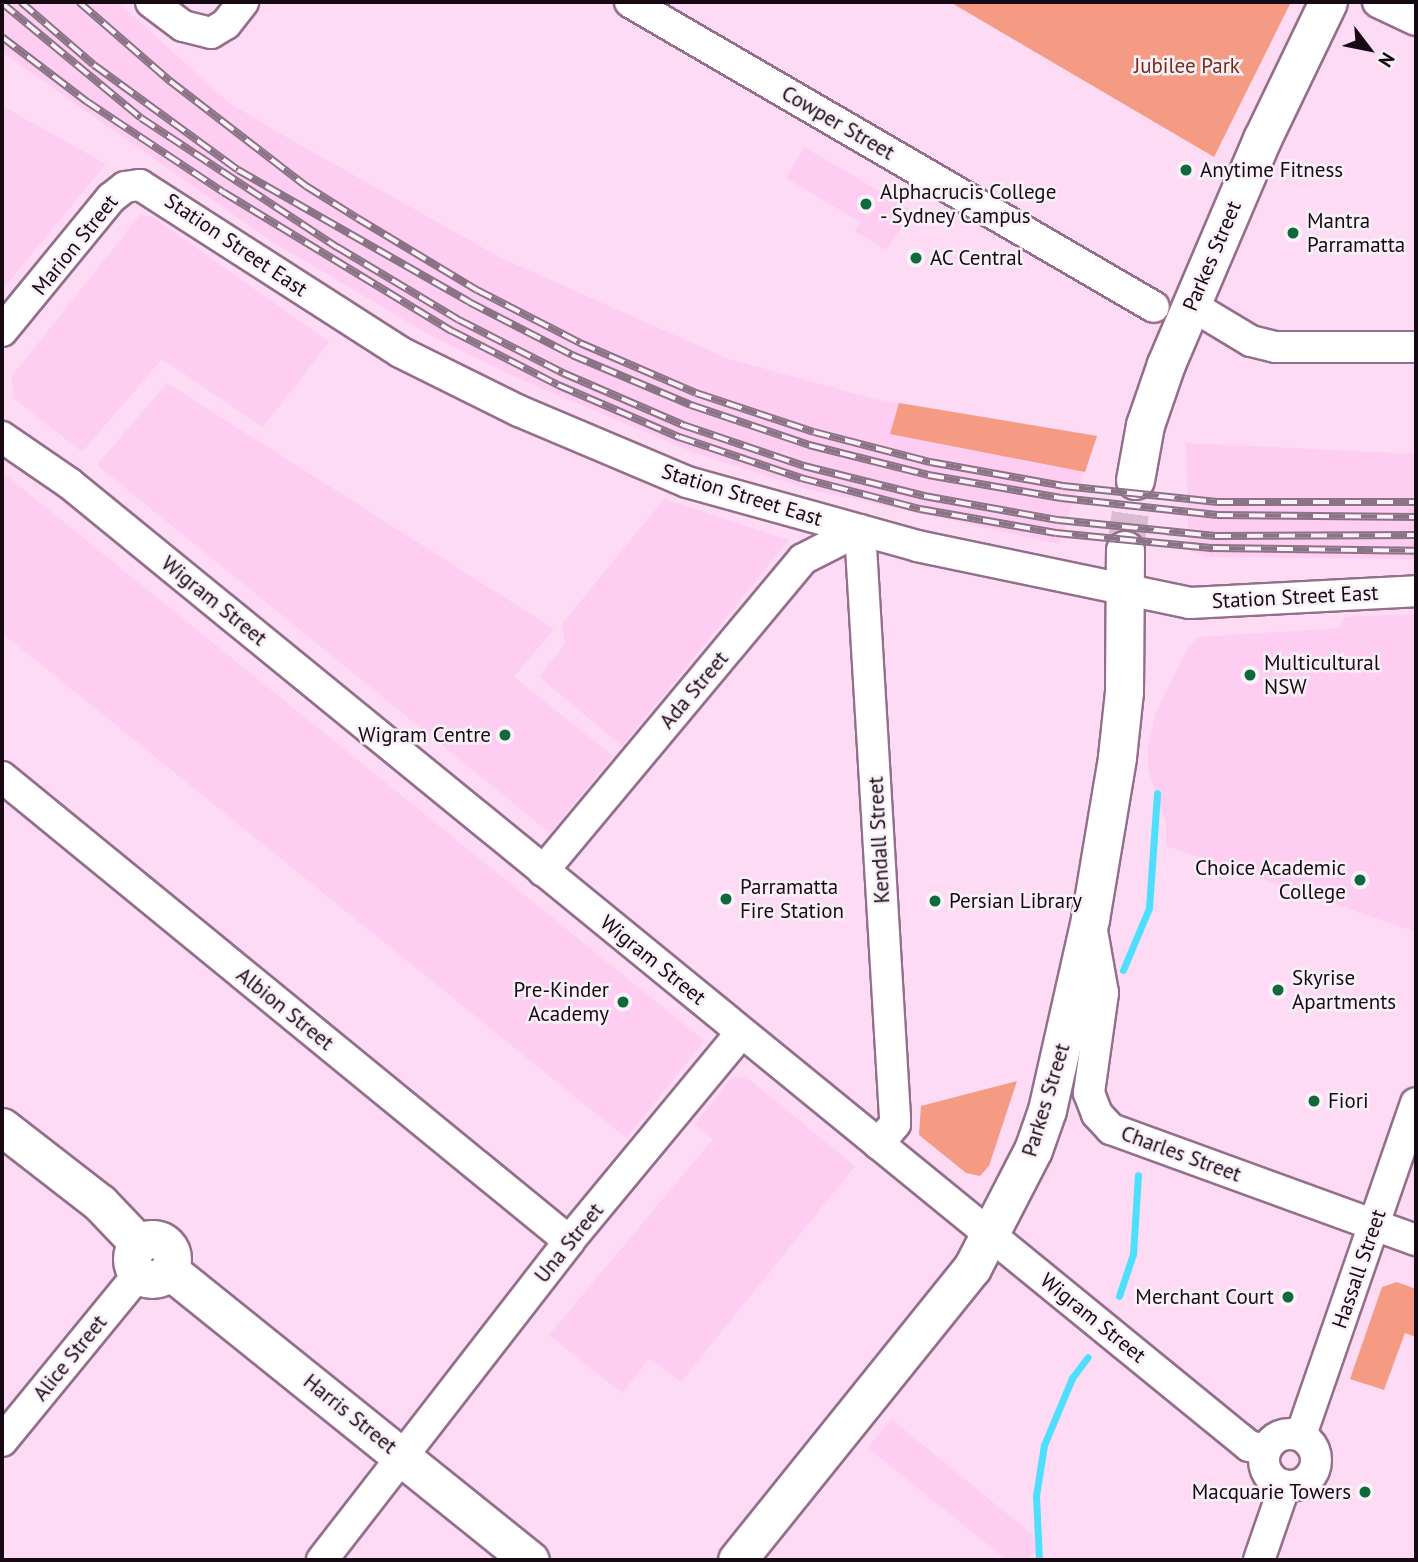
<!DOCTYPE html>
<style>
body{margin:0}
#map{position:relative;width:1418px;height:1562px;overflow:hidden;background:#fddbf4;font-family:"PT Sans",sans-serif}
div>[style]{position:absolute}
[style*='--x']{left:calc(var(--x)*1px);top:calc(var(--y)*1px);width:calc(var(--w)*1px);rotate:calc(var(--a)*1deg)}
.built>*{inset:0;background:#fecdf2;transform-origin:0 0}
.green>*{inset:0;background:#f59b84}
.stream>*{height:7px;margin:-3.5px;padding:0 3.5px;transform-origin:3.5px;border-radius:3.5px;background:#4fdffe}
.major-tunnel>*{height:37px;margin-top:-18.5px;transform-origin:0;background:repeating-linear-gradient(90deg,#dabcd2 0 37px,transparent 0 55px)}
.roads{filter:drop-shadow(2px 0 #946f8b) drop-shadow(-2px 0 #946f8b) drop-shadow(0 2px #946f8b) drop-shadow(0 -2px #946f8b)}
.minor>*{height:30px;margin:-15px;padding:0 15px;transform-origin:15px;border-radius:15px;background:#fff}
.minor>.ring{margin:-15px;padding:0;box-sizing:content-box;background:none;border:30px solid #fff;border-radius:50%}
.major>*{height:37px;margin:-18.5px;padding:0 18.5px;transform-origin:18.5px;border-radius:18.5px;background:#fff}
.major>.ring{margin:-18.5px;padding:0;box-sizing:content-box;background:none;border:37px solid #fff;border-radius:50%}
.rail>*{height:8px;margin-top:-4px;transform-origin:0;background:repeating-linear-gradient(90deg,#faf1f8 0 16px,#8a7384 0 32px);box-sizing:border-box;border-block:2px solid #8a7384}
.dots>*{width:19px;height:19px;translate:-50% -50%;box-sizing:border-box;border:4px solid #faf1f8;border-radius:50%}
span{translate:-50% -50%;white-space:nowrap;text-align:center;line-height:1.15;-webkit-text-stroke:5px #faf1f8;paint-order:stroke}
.park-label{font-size:21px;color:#782a17}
.street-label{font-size:21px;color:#160913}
.poi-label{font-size:21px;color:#160913}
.left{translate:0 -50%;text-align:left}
.right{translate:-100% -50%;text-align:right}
.frame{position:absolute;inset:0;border:4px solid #160913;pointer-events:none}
.north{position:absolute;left:1334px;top:14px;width:70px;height:70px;-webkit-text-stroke:5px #faf1f8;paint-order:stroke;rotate:122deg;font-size:19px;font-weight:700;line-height:28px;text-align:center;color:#160913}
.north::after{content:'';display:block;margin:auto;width:24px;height:32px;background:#160913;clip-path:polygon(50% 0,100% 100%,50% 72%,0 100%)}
</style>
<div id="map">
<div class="built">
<div style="clip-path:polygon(2px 2px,118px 2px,228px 102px,279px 133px,503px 259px,726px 358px,874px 399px,1097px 436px,1059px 544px,804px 488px,693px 452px,515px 377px,426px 333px,268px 239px,2px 52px)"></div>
<div style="clip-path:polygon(2px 106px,106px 164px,2px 290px)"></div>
<div style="clip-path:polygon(804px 147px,913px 211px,886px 250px,855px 231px,860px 222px,786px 178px)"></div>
<div style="clip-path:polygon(140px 215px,153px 217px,329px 342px,263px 427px,162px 359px,82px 452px,14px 398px,12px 376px)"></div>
<div style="clip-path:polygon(167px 383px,554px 629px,514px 677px,613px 756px,550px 833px,97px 465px)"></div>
<div style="clip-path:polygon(1186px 443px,1416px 454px,1416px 559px,1209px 557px,1189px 551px)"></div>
<div style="left:2px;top:472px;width:904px;height:125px;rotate:39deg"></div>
<div style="clip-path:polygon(664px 499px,789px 540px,622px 746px,539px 677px,565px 644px,562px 624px)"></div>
<div style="clip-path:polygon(1416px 614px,1416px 932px,1166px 846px,1166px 823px,1148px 769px,1148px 746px,1156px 713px,1188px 647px,1198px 637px,1340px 628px,1344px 617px)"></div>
<div style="clip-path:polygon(745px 1076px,855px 1166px,681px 1382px,650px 1358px,622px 1393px,549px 1335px,713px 1139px,695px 1124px,731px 1079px)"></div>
<div style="clip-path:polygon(891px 1419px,1033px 1535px,1034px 1551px,1027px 1560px,1007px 1560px,868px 1448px)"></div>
</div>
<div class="green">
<div style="clip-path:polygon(950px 2px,1291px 2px,1214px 157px)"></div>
<div style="clip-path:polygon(899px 403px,1097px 436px,1085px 472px,890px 434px)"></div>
<div style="clip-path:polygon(1017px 1081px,989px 1166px,980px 1176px,966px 1173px,919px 1135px,921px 1106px)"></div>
<div style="clip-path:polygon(1397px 1282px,1416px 1289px,1416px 1337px,1405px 1333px,1384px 1390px,1350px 1379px,1382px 1287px)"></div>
</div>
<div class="stream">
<div style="--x:1123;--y:970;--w:67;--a:-67.2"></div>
<div style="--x:1149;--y:908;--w:115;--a:-86"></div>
<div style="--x:1119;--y:1296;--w:44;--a:-71.6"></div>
<div style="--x:1133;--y:1254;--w:79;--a:-86.4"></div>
<div style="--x:1039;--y:1560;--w:64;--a:-92.7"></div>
<div style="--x:1036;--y:1496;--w:52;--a:-81.1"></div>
<div style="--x:1044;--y:1445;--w:73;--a:-67.3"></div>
<div style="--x:1072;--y:1378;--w:26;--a:-53"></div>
</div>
<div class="major-tunnel">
<div style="--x:1125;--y:550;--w:71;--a:-81.9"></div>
</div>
<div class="roads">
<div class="minor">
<div style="--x:151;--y:2;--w:40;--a:37"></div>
<div style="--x:183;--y:26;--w:29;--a:14"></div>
<div style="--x:211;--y:33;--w:17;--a:-31"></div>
<div style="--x:226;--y:24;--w:28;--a:-52"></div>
<div style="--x:630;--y:2;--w:606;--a:30.2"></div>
<div style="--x:1378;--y:2;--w:42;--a:25.3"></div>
<div style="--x:1191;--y:305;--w:70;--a:31"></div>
<div style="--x:1251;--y:341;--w:25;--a:14"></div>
<div style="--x:1275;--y:347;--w:141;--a:0"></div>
<div style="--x:2;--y:331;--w:172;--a:-50.7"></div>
<div style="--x:111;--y:198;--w:18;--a:-38"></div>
<div style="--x:125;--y:187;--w:15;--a:-8"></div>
<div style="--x:140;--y:185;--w:309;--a:32.7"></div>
<div style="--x:400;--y:352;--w:133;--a:26.4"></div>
<div style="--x:519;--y:411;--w:182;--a:22.9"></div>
<div style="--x:687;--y:482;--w:239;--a:15.5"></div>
<div style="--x:917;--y:546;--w:279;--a:11.8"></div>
<div style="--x:1190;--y:603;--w:226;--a:-3"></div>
<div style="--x:2;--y:437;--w:81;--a:34.5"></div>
<div style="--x:69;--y:483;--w:1523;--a:39.22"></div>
<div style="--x:1249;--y:1446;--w:17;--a:13"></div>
<div style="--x:860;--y:530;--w:588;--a:86.59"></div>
<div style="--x:895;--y:1117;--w:7;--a:90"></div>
<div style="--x:895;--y:1124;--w:26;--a:130"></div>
<div style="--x:2;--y:777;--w:733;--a:39.29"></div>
<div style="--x:543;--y:871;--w:406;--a:-50.2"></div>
<div style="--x:803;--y:559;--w:64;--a:-27"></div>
<div style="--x:1091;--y:925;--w:69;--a:80"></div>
<div style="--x:1103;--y:993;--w:101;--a:98"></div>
<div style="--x:1089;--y:1093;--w:22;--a:69"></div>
<div style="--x:1097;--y:1114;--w:21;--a:47"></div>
<div style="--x:1111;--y:1129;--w:325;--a:20"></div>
<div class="ring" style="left:1264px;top:1434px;width:22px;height:22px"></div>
<div style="--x:1301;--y:1435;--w:351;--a:-70.9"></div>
<div style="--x:2;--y:1441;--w:215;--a:-50.7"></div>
<div style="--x:322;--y:1560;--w:403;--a:-52.2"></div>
<div style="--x:569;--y:1241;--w:270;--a:-50.4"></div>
<div style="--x:1259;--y:1560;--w:79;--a:-70.9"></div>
</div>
<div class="major">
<div style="--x:1135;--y:480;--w:56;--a:-79.7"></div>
<div style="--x:1145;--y:425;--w:65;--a:-71"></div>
<div style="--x:1166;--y:364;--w:245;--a:-66.9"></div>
<div style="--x:1262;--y:139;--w:152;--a:-64.3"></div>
<div style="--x:2;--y:1127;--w:124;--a:37.8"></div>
<div style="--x:100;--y:1203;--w:57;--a:46.4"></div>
<div class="ring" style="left:132px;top:1239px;width:3px;height:3px"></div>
<div style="--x:169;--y:1270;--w:463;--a:38.8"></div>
<div style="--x:737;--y:1560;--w:375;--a:-51.2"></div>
<div style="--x:972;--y:1268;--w:133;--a:-62.7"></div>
<div style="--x:1033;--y:1150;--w:42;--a:-70.7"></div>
<div style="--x:1047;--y:1110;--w:196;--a:-77.3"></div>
<div style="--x:1090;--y:919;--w:164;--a:-80.5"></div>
<div style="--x:1117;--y:757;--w:65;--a:-83.9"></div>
<div style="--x:1124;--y:692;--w:142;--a:-89.6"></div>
</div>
</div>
<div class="rail">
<div style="--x:21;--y:2;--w:96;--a:40.8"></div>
<div style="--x:94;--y:65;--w:178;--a:36.1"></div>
<div style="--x:238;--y:170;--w:266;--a:29.7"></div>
<div style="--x:469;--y:302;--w:116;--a:27.2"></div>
<div style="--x:572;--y:355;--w:129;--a:22.8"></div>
<div style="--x:691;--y:405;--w:125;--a:18.7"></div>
<div style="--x:809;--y:445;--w:123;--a:14.1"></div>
<div style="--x:928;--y:475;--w:135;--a:9.8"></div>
<div style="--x:1061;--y:498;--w:157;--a:6.2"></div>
<div style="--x:1217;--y:515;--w:199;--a:0.6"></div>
<div style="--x:79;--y:2;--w:121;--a:41"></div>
<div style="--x:170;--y:81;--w:172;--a:37.7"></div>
<div style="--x:306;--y:186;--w:60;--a:32.1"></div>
<div style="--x:357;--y:218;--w:140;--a:31"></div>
<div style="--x:477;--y:290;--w:116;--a:27.2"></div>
<div style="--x:580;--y:343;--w:126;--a:23.3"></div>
<div style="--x:696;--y:393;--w:124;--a:18.3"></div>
<div style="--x:814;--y:432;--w:120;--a:14.5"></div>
<div style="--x:930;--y:462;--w:135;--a:10.2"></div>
<div style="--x:1063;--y:486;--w:155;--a:5.9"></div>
<div style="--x:1217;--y:502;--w:199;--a:0"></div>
<div style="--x:2;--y:3;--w:180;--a:39.6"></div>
<div style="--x:141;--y:118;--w:235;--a:33.4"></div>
<div style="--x:337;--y:247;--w:142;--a:30.9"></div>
<div style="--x:459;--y:320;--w:117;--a:27"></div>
<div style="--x:563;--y:373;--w:131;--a:23.4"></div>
<div style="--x:683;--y:425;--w:128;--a:18.7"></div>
<div style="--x:804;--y:466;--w:124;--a:14"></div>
<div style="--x:924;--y:496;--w:136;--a:10.2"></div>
<div style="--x:1058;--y:520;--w:158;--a:5.8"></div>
<div style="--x:1215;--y:536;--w:201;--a:-0.3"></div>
<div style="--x:2;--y:37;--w:106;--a:37.3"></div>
<div style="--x:86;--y:101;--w:164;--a:33.6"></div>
<div style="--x:223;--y:192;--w:268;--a:31.3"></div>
<div style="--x:452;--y:331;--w:119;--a:27"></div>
<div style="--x:558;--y:385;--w:132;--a:23.3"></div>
<div style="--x:679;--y:437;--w:129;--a:18.6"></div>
<div style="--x:801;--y:478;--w:123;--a:14.6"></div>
<div style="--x:920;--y:509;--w:138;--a:10"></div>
<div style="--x:1056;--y:533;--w:158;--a:5.5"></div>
<div style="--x:1213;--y:548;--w:203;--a:0.8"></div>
</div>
<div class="dots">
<div style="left:1186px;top:170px;background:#0e693c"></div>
<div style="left:866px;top:204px;background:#0e693c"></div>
<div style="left:1293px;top:233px;background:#0e693c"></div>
<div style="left:916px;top:258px;background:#0e693c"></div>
<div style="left:1250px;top:675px;background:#0e693c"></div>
<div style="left:505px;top:735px;background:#0e693c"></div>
<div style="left:1360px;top:880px;background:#0e693c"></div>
<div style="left:726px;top:899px;background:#0e693c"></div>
<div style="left:935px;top:901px;background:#0e693c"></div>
<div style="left:1278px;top:990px;background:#0e693c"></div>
<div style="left:623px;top:1002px;background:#0e693c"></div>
<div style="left:1314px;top:1101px;background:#0e693c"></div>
<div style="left:1288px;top:1297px;background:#0e693c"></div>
<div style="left:1365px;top:1492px;background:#0e693c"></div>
</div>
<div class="park-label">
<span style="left:1187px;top:66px">Jubilee Park</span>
</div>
<div class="street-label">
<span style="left:838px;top:123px;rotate:30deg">Cowper Street</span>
<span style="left:75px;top:245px;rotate:-51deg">Marion Street</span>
<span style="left:236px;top:245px;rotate:34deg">Station Street East</span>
<span style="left:1212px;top:256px;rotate:-67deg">Parkes Street</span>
<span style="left:742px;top:495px;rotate:17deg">Station Street East</span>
<span style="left:1295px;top:597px;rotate:-3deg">Station Street East</span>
<span style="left:214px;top:601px;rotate:39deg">Wigram Street</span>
<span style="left:694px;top:690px;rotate:-50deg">Ada Street</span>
<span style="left:879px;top:840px;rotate:-93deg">Kendall Street</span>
<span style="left:653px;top:960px;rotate:39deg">Wigram Street</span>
<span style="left:285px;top:1009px;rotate:39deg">Albion Street</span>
<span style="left:1046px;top:1100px;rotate:-73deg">Parkes Street</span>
<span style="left:1181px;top:1154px;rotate:20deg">Charles Street</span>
<span style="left:569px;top:1243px;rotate:-51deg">Una Street</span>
<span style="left:1359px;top:1269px;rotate:-71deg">Hassall Street</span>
<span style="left:1093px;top:1318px;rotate:39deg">Wigram Street</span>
<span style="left:70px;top:1358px;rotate:-51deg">Alice Street</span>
<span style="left:350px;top:1414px;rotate:39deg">Harris Street</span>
</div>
<div class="poi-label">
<span class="left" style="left:1200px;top:170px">Anytime Fitness</span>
<span class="left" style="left:880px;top:204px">Alphacrucis College<br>- Sydney Campus</span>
<span class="left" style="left:1307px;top:233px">Mantra<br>Parramatta</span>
<span class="left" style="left:930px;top:258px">AC Central</span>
<span class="left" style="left:1264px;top:675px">Multicultural<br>NSW</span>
<span class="right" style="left:491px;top:735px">Wigram Centre</span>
<span class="right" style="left:1346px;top:880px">Choice Academic<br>College</span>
<span class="left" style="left:740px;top:899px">Parramatta<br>Fire Station</span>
<span class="left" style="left:949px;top:901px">Persian Library</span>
<span class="left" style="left:1292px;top:990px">Skyrise<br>Apartments</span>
<span class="right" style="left:609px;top:1002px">Pre-Kinder<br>Academy</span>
<span class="left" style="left:1328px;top:1101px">Fiori</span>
<span class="right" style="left:1274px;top:1297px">Merchant Court</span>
<span class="right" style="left:1351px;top:1492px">Macquarie Towers</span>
</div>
<div class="frame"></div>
<div class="north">N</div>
</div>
